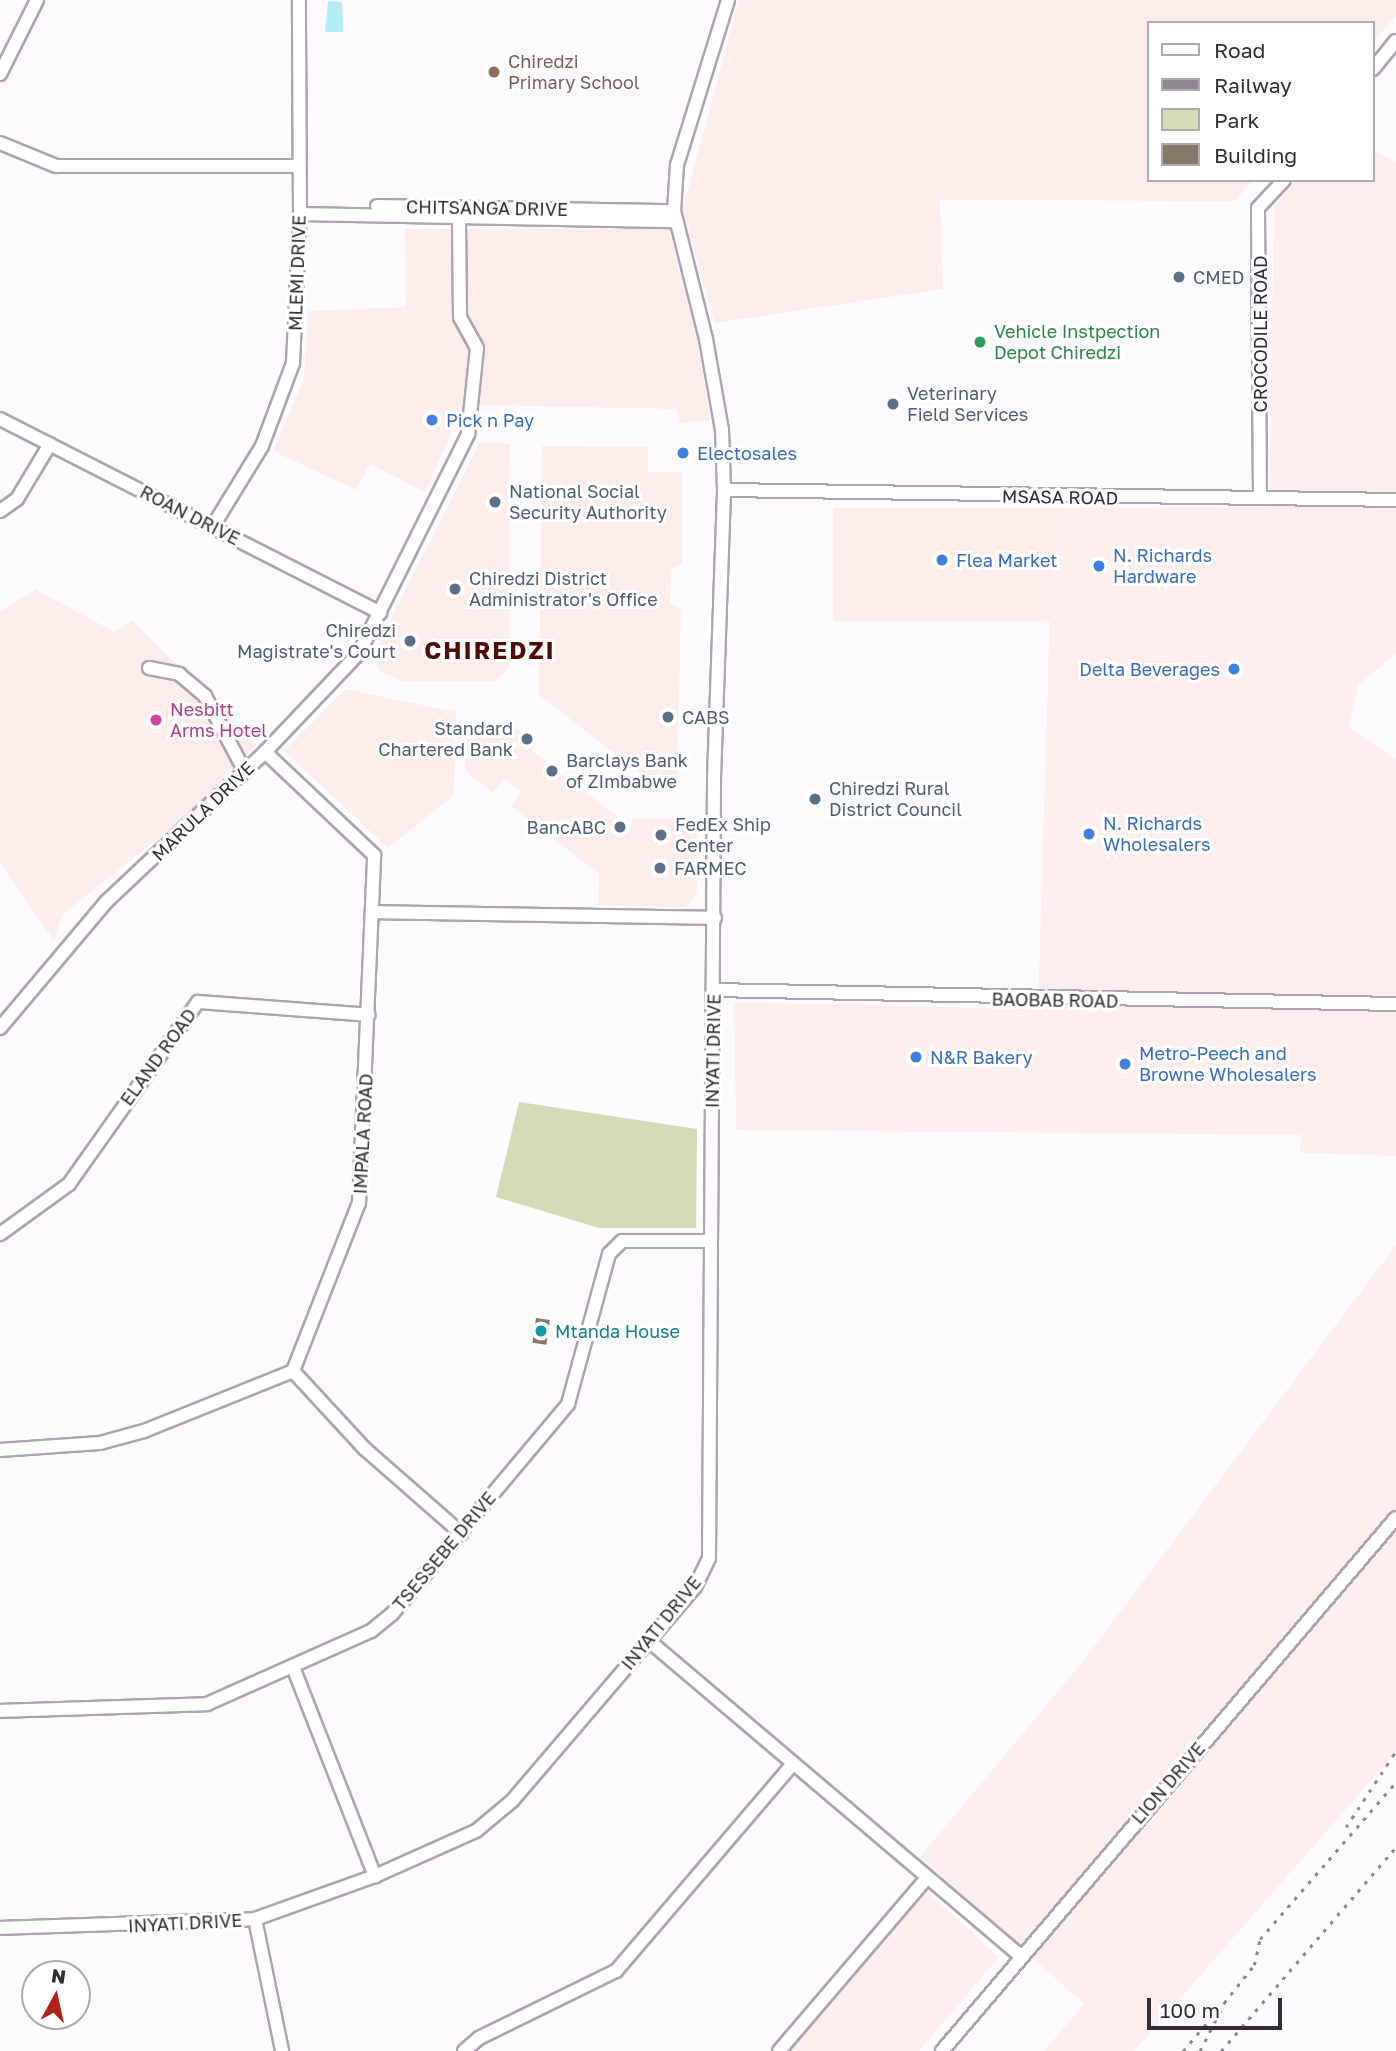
<!DOCTYPE html>
<style>
body{margin:0}
#map{position:relative;width:1396px;height:2051px;overflow:hidden;background:#fdfafe;font-family:"Golos Text",sans-serif}
div>[style]{position:absolute}
[style*='--x']{left:calc(var(--x)*1px);top:calc(var(--y)*1px);width:calc(var(--w)*1px);rotate:calc(var(--a)*1deg)}
.commercial>*{inset:0;background:#fdedea;transform-origin:0 0}
.industrial>*{inset:0;background:#fdeded}
.green>*{inset:0;background:#d4dbb5}
.water>*{inset:0;background:#b1eef8}
.building>*{inset:0;background:#84796a;transform-origin:0 0}
.roads{filter:drop-shadow(2px 0 #afa3b2) drop-shadow(-2px 0 #afa3b2) drop-shadow(0 2px #afa3b2) drop-shadow(0 -2px #afa3b2)}
.minor>*{height:12px;margin:-6px;padding:0 6px;transform-origin:6px;border-radius:6px;background:#fff}
.rail>*{height:2.5px;margin-top:-1.25px;transform-origin:0;background:repeating-linear-gradient(90deg,#8d898f 0 3.5px,transparent 0 10.5px)}
.dots>*{width:19px;height:19px;translate:-50% -50%;box-sizing:border-box;border:4px solid #fff;border-radius:50%}
span{translate:-50% -50%;white-space:nowrap;text-align:center;line-height:1.15;-webkit-text-stroke:6px #fff;paint-order:stroke}
.education-label{font-size:18px;color:#785e54}
.left{translate:0 -50%;text-align:left}
.street-label{font-size:18px;color:#322d34}
.service-label{font-size:18px;color:#4e5e75}
.right{translate:-100% -50%;text-align:right}
.leisure-label{font-size:18px;color:#27864d}
.shop-label{font-size:18px;color:#366cbe}
.hotel-label{font-size:18px;color:#b23c85}
.culture-label{font-size:18px;color:#0d838f}
.district-label{font-size:24px;color:#500c07;font-weight:700;letter-spacing:2px}
.legend{position:absolute;left:1147px;top:21px;width:228px;height:161px;box-sizing:border-box;background:#fff;border:2px solid #adabae;margin:0;padding:9px 12px;list-style:none;font-size:21px;color:#322d34}
.legend li{display:flex;align-items:center;gap:14px;height:35px}
.legend b{width:35px;border:2px solid #adabae}
.north{position:absolute;left:21px;top:1960px;width:70px;height:70px;box-sizing:border-box;background:#fff;border:2px solid #adabae;border-radius:50%;rotate:8deg;font-size:19px;font-weight:700;line-height:28px;text-align:center;color:#322d34}
.north::after{content:'';display:block;margin:auto;width:24px;height:32px;background:#b12217;clip-path:polygon(50% 0,100% 100%,50% 72%,0 100%)}
.scale{position:absolute;left:1147px;top:1998px;width:135px;height:32px;box-sizing:border-box;border:4px solid #322d34;border-top:0;padding-left:9px;font-size:21px;line-height:24px;white-space:nowrap;color:#322d34;-webkit-text-stroke:5px #fff;paint-order:stroke}
</style>
<div id="map">
<div class="commercial">
<div style="clip-path:polygon(739px 0,1396px 0,1396px 16px,1373px 42px,1373px 23px,1149px 23px,1149px 180px,1253px 180px,1235px 201px,940px 200px,943px 289px,715px 323px,683px 209px)"></div>
<div style="clip-path:polygon(405px 229px,669px 229px,696px 333px,710px 420px,679px 423px,677px 409px,464px 405px,425px 492px,370px 464px,356px 490px,273px 451px,304px 379px,308px 311px,406px 307px)"></div>
<div style="clip-path:polygon(480px 442px,510px 444px,509px 669px,495px 681px,402px 681px,379px 671px,373px 655px)"></div>
<div style="clip-path:polygon(542px 446px,648px 447px,648px 472px,682px 472px,682px 564px,671px 570px,670px 603px,681px 609px,677px 784px,654px 784px,539px 695px)"></div>
<div style="left:833px;top:508px;width:220px;height:113px"></div>
<div style="clip-path:polygon(36px 590px,115px 632px,132px 620px,256px 745px,196px 808px,62px 915px,54px 941px,0 863px,0 611px)"></div>
<div style="clip-path:polygon(345px 689px,456px 712px,454px 795px,388px 848px,284px 751px)"></div>
<div style="clip-path:polygon(478px 721px,511px 724px,537px 743px,532px 751px,631px 827px,632px 819px,685px 818px,697px 834px,697px 893px,686px 907px,598px 905px,599px 874px,511px 806px,521px 792px,504px 779px,493px 793px,465px 771px,466px 732px)"></div>
</div>
<div class="industrial">
<div style="clip-path:polygon(1373px 149px,1396px 162px,1396px 654px,1358px 685px,1349px 728px,1396px 759px,1396px 1156px,1300px 1153px,1301px 1135px,736px 1130px,734px 1002px,1038px 1009px,1053px 508px,1269px 507px,1274px 207px,1296px 180px,1373px 180px)"></div>
<div style="clip-path:polygon(1396px 1245px,1396px 1752px,1134px 2051px,1044px 2051px,1084px 2004px,920px 1857px,1084px 1660px)"></div>
<div style="clip-path:polygon(924px 1889px,999px 1957px,919px 2051px,787px 2051px)"></div>
</div>
<div class="green">
<div style="clip-path:polygon(519px 1102px,697px 1129px,696px 1228px,599px 1228px,496px 1197px)"></div>
</div>
<div class="water">
<div style="clip-path:polygon(328px 1px,342px 2px,343px 32px,325px 32px)"></div>
</div>
<div class="building">
<div style="left:536px;top:1318px;width:14px;height:25px;rotate:8deg"></div>
</div>
<div class="roads">
<div class="minor">
<div style="--x:1373;--y:69;--w:36;--a:-51"></div>
<div style="--x:0;--y:74;--w:83;--a:-63.4"></div>
<div style="--x:0;--y:143;--w:61;--a:22.3"></div>
<div style="--x:56;--y:166;--w:243;--a:0"></div>
<div style="--x:377;--y:206;--w:297;--a:1"></div>
<div style="--x:300;--y:214;--w:376;--a:1.1"></div>
<div style="--x:0;--y:419;--w:427;--a:27"></div>
<div style="--x:724;--y:490;--w:672;--a:0.85"></div>
<div style="--x:1260;--y:498;--w:290;--a:-90.4"></div>
<div style="--x:1258;--y:208;--w:38;--a:-47"></div>
<div style="--x:0;--y:511;--w:21;--a:-35"></div>
<div style="--x:17;--y:499;--w:64;--a:-59"></div>
<div style="--x:213;--y:526;--w:94;--a:-58.5"></div>
<div style="--x:262;--y:446;--w:89;--a:-69.5"></div>
<div style="--x:293;--y:363;--w:149;--a:-87.3"></div>
<div style="--x:300;--y:214;--w:214;--a:-90.3"></div>
<div style="--x:149;--y:668;--w:31;--a:11"></div>
<div style="--x:179;--y:674;--w:34;--a:40"></div>
<div style="--x:205;--y:696;--w:86;--a:62.2"></div>
<div style="--x:373;--y:912;--w:342;--a:1"></div>
<div style="--x:714;--y:990;--w:682;--a:1.18"></div>
<div style="--x:0;--y:1028;--w:165;--a:-49.9"></div>
<div style="--x:106;--y:902;--w:219;--a:-43.3"></div>
<div style="--x:265;--y:752;--w:137;--a:-46.5"></div>
<div style="--x:359;--y:653;--w:245;--a:-63.5"></div>
<div style="--x:468;--y:434;--w:86;--a:-84"></div>
<div style="--x:477;--y:348;--w:35;--a:-119"></div>
<div style="--x:460;--y:317;--w:100;--a:-90.6"></div>
<div style="--x:0;--y:1234;--w:85;--a:-35.9"></div>
<div style="--x:69;--y:1184;--w:223;--a:-54.7"></div>
<div style="--x:198;--y:1002;--w:171;--a:4.3"></div>
<div style="--x:293;--y:1371;--w:106;--a:47.3"></div>
<div style="--x:365;--y:1449;--w:128;--a:41.2"></div>
<div style="--x:0;--y:1450;--w:100;--a:-4"></div>
<div style="--x:100;--y:1443;--w:46;--a:-15.3"></div>
<div style="--x:144;--y:1431;--w:161;--a:-21.9"></div>
<div style="--x:293;--y:1371;--w:180;--a:-68.6"></div>
<div style="--x:359;--y:1203;--w:348;--a:-87.5"></div>
<div style="--x:374;--y:855;--w:150;--a:-136.6"></div>
<div style="--x:648;--y:1640;--w:489;--a:40.3"></div>
<div style="--x:293;--y:1667;--w:225;--a:68.6"></div>
<div style="--x:0;--y:1711;--w:207;--a:-1.9"></div>
<div style="--x:207;--y:1704;--w:180;--a:-24"></div>
<div style="--x:371;--y:1631;--w:27;--a:-39"></div>
<div style="--x:392;--y:1614;--w:274;--a:-50"></div>
<div style="--x:568;--y:1404;--w:156;--a:-74.7"></div>
<div style="--x:609;--y:1254;--w:18;--a:-45"></div>
<div style="--x:622;--y:1241;--w:87;--a:0"></div>
<div style="--x:255;--y:1919;--w:135;--a:78.4"></div>
<div style="--x:0;--y:1928;--w:255;--a:-2"></div>
<div style="--x:255;--y:1919;--w:127;--a:-19.7"></div>
<div style="--x:375;--y:1876;--w:111;--a:-24"></div>
<div style="--x:476;--y:1831;--w:47;--a:-39.8"></div>
<div style="--x:512;--y:1801;--w:282;--a:-49.5"></div>
<div style="--x:695;--y:1587;--w:32;--a:-64"></div>
<div style="--x:709;--y:1558;--w:780;--a:-89.63"></div>
<div style="--x:714;--y:778;--w:288;--a:-88"></div>
<div style="--x:724;--y:490;--w:60;--a:-91.9"></div>
<div style="--x:722;--y:430;--w:92;--a:-100"></div>
<div style="--x:706;--y:339;--w:132;--a:-104"></div>
<div style="--x:674;--y:211;--w:46;--a:-86.3"></div>
<div style="--x:677;--y:165;--w:173;--a:-72.8"></div>
<div style="--x:464;--y:2051;--w:20;--a:-41"></div>
<div style="--x:479;--y:2038;--w:153;--a:-26.1"></div>
<div style="--x:616;--y:1971;--w:272;--a:-49.5"></div>
<div style="--x:779;--y:2051;--w:228;--a:-49.5"></div>
<div style="--x:942;--y:2051;--w:700;--a:-49.58"></div>
</div>
</div>
<div class="rail">
<div style="--x:1346;--y:1827;--w:91;--a:-56.7"></div>
<div style="--x:1183;--y:2051;--w:42;--a:-49.8"></div>
<div style="--x:1200;--y:2051;--w:54;--a:-63.4"></div>
<div style="--x:1224;--y:2003;--w:48;--a:-51.7"></div>
<div style="--x:1254;--y:1965;--w:27;--a:-77"></div>
<div style="--x:1260;--y:1939;--w:208;--a:-49.1"></div>
<div style="--x:1221;--y:2051;--w:269;--a:-49.4"></div>
</div>
<div class="dots">
<div style="left:494px;top:72px;background:#8d6e63"></div>
<div style="left:1179px;top:277px;background:#5c6f8a"></div>
<div style="left:980px;top:342px;background:#2e9e5b"></div>
<div style="left:893px;top:404px;background:#5c6f8a"></div>
<div style="left:432px;top:420px;background:#3f7fe0"></div>
<div style="left:683px;top:453px;background:#3f7fe0"></div>
<div style="left:495px;top:502px;background:#5c6f8a"></div>
<div style="left:942px;top:560px;background:#3f7fe0"></div>
<div style="left:1099px;top:566px;background:#3f7fe0"></div>
<div style="left:455px;top:589px;background:#5c6f8a"></div>
<div style="left:410px;top:641px;background:#5c6f8a"></div>
<div style="left:1234px;top:669px;background:#3f7fe0"></div>
<div style="left:668px;top:717px;background:#5c6f8a"></div>
<div style="left:156px;top:720px;background:#d1479c"></div>
<div style="left:527px;top:739px;background:#5c6f8a"></div>
<div style="left:552px;top:771px;background:#5c6f8a"></div>
<div style="left:815px;top:799px;background:#5c6f8a"></div>
<div style="left:620px;top:827px;background:#5c6f8a"></div>
<div style="left:1089px;top:834px;background:#3f7fe0"></div>
<div style="left:661px;top:835px;background:#5c6f8a"></div>
<div style="left:660px;top:868px;background:#5c6f8a"></div>
<div style="left:916px;top:1057px;background:#3f7fe0"></div>
<div style="left:1125px;top:1064px;background:#3f7fe0"></div>
<div style="left:541px;top:1331px;background:#0f9aa8"></div>
</div>
<div class="education-label">
<span class="left" style="left:508px;top:72px">Chiredzi<br>Primary School</span>
</div>
<div class="street-label">
<span style="left:487px;top:208px;rotate:1deg">CHITSANGA DRIVE</span>
<span style="left:297px;top:273px;rotate:-88deg">MLEMI DRIVE</span>
<span style="left:1260px;top:334px;rotate:-90deg">CROCODILE ROAD</span>
<span style="left:1060px;top:497px;rotate:1deg">MSASA ROAD</span>
<span style="left:190px;top:515px;rotate:27deg">ROAN DRIVE</span>
<span style="left:203px;top:811px;rotate:-44deg">MARULA DRIVE</span>
<span style="left:1055px;top:1000px;rotate:1deg">BAOBAB ROAD</span>
<span style="left:713px;top:1051px;rotate:-89deg">INYATI DRIVE</span>
<span style="left:158px;top:1057px;rotate:-54deg">ELAND ROAD</span>
<span style="left:363px;top:1134px;rotate:-87deg">IMPALA ROAD</span>
<span style="left:444px;top:1551px;rotate:-50deg">TSESSEBE DRIVE</span>
<span style="left:661px;top:1623px;rotate:-51deg">INYATI DRIVE</span>
<span style="left:1168px;top:1783px;rotate:-49deg">LION DRIVE</span>
<span style="left:185px;top:1923px;rotate:-3deg">INYATI DRIVE</span>
</div>
<div class="service-label">
<span class="left" style="left:1193px;top:277px">CMED</span>
<span class="left" style="left:907px;top:404px">Veterinary<br>Field Services</span>
<span class="left" style="left:509px;top:502px">National Social<br>Security Authority</span>
<span class="left" style="left:469px;top:589px">Chiredzi District<br>Administrator's Office</span>
<span class="right" style="left:396px;top:641px">Chiredzi<br>Magistrate's Court</span>
<span class="left" style="left:682px;top:717px">CABS</span>
<span class="right" style="left:513px;top:739px">Standard<br>Chartered Bank</span>
<span class="left" style="left:566px;top:771px">Barclays Bank<br>of ZImbabwe</span>
<span class="left" style="left:829px;top:799px">Chiredzi Rural<br>District Council</span>
<span class="left" style="left:675px;top:835px">FedEx Ship<br>Center</span>
<span class="right" style="left:606px;top:827px">BancABC</span>
<span class="left" style="left:674px;top:868px">FARMEC</span>
</div>
<div class="leisure-label">
<span class="left" style="left:994px;top:342px">Vehicle Instpection<br>Depot Chiredzi</span>
</div>
<div class="shop-label">
<span class="left" style="left:446px;top:420px">Pick n Pay</span>
<span class="left" style="left:697px;top:453px">Electosales</span>
<span class="left" style="left:1113px;top:566px">N. Richards<br>Hardware</span>
<span class="left" style="left:956px;top:560px">Flea Market</span>
<span class="right" style="left:1220px;top:669px">Delta Beverages</span>
<span class="left" style="left:1103px;top:834px">N. Richards<br>Wholesalers</span>
<span class="left" style="left:1139px;top:1064px">Metro-Peech and<br>Browne Wholesalers</span>
<span class="left" style="left:930px;top:1057px">N&amp;R Bakery</span>
</div>
<div class="hotel-label">
<span class="left" style="left:170px;top:720px">Nesbitt<br>Arms Hotel</span>
</div>
<div class="culture-label">
<span class="left" style="left:555px;top:1331px">Mtanda House</span>
</div>
<div class="district-label">
<span style="left:490px;top:650px">CHIREDZI</span>
</div>
<ul class="legend">
<li><b style="height:9px;background:#fff"></b>Road</li>
<li><b style="height:9px;background:#8d898f"></b>Railway</li>
<li><b style="height:19px;background:#d4dbb5"></b>Park</li>
<li><b style="height:19px;background:#84796a"></b>Building</li>
</ul>
<div class="north">N</div>
<div class="scale">100 m</div>
</div>
